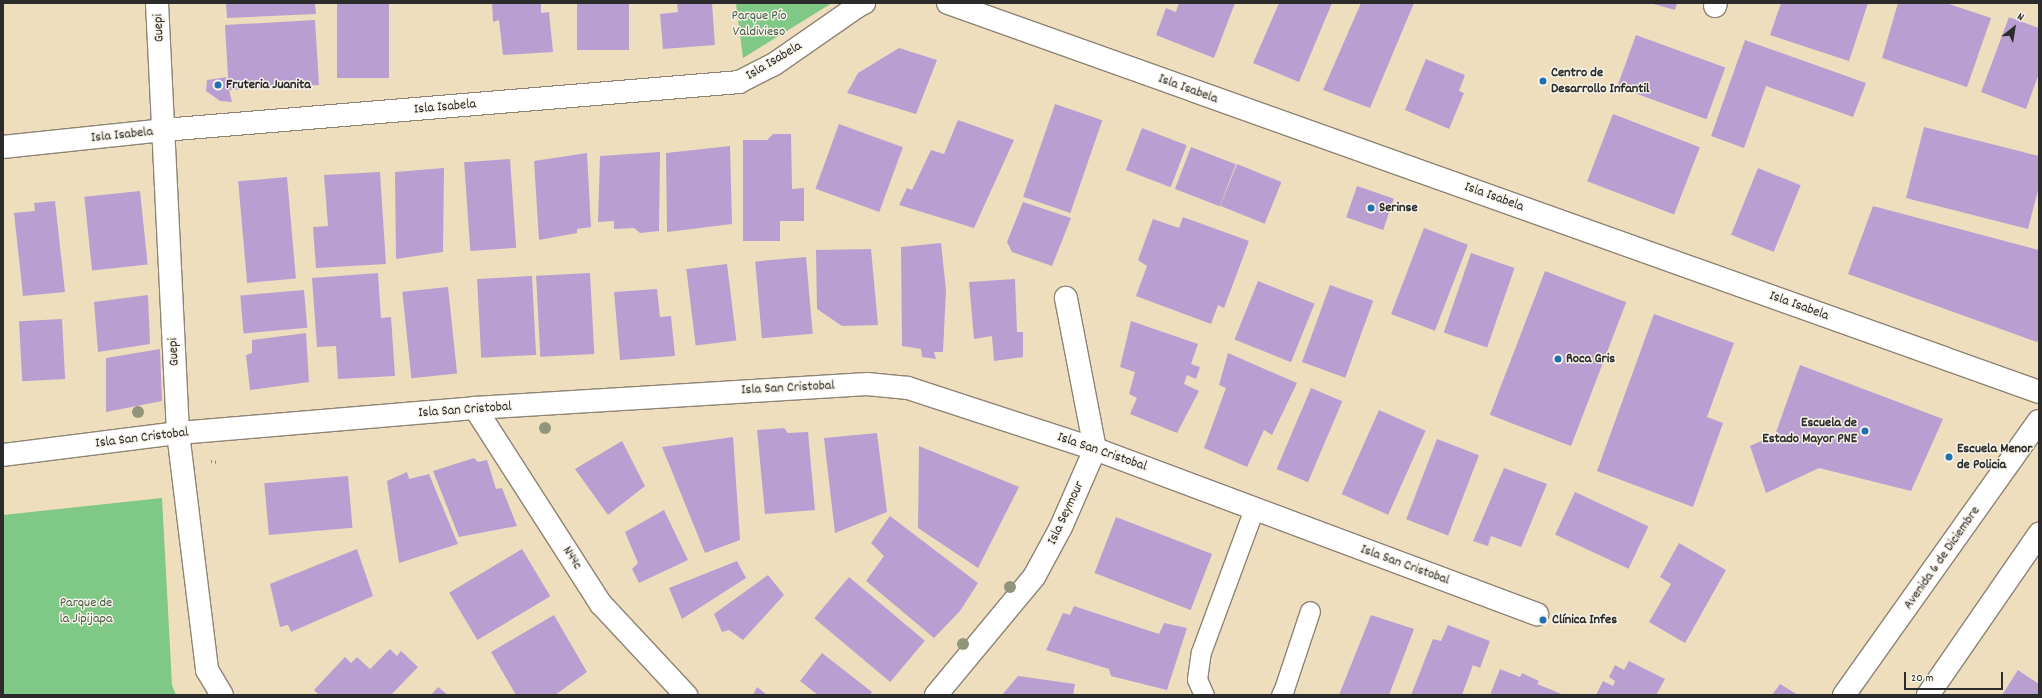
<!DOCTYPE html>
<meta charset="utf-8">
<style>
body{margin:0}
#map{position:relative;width:2042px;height:698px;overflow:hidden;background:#efdebe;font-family:Dekko,sans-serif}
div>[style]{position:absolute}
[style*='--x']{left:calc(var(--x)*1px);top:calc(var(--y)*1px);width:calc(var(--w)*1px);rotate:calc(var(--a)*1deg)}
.green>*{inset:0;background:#7fc885}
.building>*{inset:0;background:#b99fd1;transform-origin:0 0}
.path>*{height:2.5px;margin-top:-1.25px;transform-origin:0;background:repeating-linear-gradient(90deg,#8d8474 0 1px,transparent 0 4px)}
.roads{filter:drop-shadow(1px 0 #8d8474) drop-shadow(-1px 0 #8d8474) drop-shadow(0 1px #8d8474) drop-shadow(0 -1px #8d8474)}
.lane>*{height:19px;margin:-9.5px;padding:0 9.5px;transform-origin:9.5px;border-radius:9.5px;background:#fff}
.street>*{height:22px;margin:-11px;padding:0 11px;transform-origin:11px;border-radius:11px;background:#fff}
.primary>*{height:22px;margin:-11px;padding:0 11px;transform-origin:11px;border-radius:11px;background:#fff}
.trees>*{width:12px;height:12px;margin:-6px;border-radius:50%;background:#91957c}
.dots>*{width:11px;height:11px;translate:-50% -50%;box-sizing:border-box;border:2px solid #f7f3e8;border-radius:50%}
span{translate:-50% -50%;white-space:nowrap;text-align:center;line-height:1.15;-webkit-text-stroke:3px #f7f3e8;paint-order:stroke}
.park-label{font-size:14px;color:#445a46}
.street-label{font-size:14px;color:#2b2b2b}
.poi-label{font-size:14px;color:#2b2b2b;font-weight:700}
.left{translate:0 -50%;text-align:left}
.right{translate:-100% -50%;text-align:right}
.frame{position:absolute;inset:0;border:4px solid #2b2b2b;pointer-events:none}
.north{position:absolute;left:1994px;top:8px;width:40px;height:40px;-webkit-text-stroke:3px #f7f3e8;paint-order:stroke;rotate:30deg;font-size:11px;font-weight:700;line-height:16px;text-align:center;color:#2b2b2b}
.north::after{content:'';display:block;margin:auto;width:14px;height:18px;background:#2b2b2b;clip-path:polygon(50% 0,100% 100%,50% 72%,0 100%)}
.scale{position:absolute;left:1904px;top:672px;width:99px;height:18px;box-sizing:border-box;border:2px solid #2b2b2b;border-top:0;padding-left:5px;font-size:12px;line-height:14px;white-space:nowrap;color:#2b2b2b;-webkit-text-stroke:3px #f7f3e8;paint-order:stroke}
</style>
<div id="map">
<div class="green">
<div style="clip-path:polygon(736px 3px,832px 3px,743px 58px)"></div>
<div style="clip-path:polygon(162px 498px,172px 685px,176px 695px,3px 695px,3px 515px)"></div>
</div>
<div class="building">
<div style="clip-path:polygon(226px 3px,315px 3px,316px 14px,227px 18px)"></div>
<div style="left:337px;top:3px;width:52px;height:75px"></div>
<div style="clip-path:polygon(492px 3px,541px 3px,541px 13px,549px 12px,553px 52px,503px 55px,499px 20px,493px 22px)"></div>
<div style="left:577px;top:3px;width:52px;height:47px"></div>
<div style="clip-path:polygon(677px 3px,712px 3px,715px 45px,663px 49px,660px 14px,678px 12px)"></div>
<div style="clip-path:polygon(1179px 3px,1235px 3px,1214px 58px,1156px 35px,1166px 8px,1176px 12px)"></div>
<div style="clip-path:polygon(1279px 3px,1332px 3px,1299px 82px,1253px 63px)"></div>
<div style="clip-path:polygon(1361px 3px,1414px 3px,1370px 108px,1323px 90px)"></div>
<div style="clip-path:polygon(1650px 3px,1677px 3px,1675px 10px)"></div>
<div style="clip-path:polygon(1781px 3px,1868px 3px,1849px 61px,1770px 35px)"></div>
<div style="clip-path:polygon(1898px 3px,1946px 3px,1991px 18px,1967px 87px,1882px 58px)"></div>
<div style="clip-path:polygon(2009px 17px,2039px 28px,2039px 73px,2026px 109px,1981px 92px)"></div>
<div style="clip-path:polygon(315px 20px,319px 85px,229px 90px,232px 102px,220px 101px,206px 91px,207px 80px,228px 77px,225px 25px)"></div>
<div style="left:1636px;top:35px;width:95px;height:55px;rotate:20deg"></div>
<div style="clip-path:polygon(1745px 40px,1866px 83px,1853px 117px,1766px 86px,1744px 148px,1711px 136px)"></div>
<div style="clip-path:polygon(899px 48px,937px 60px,916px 114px,847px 93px,858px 73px)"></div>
<div style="clip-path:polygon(1426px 59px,1465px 75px,1459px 91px,1464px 93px,1449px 129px,1405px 110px)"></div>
<div style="left:1055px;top:104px;width:50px;height:98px;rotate:19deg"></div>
<div style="left:1613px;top:114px;width:93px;height:72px;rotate:21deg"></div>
<div style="clip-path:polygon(958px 120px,1014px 140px,974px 228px,899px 205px,907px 188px,912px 190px,931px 150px,944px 154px)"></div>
<div style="left:839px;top:124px;width:68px;height:69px;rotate:20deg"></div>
<div style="clip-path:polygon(1924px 127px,2039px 156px,2039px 186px,2028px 229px,1906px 198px)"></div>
<div style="left:1142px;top:128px;width:48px;height:45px;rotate:21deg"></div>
<div style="clip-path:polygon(773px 134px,791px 134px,792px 189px,804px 188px,804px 221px,780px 221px,780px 241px,743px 241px,743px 140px,767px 140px)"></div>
<div style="clip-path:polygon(730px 146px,732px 224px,667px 232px,666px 153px)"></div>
<div style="left:1191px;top:147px;width:48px;height:45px;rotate:21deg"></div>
<div style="clip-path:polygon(660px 152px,659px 231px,640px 233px,634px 228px,614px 229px,614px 221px,598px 222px,600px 156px)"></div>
<div style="clip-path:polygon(587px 153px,591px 227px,577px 229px,577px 233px,539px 240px,534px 161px)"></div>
<div style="left:510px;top:159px;width:89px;height:46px;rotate:86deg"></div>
<div style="left:1237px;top:164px;width:48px;height:45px;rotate:22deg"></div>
<div style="clip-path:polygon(444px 168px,443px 252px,396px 259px,395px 172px)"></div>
<div style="left:1758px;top:168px;width:46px;height:72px;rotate:22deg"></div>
<div style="clip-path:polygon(380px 172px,386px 264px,316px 268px,313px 227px,328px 226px,324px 175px)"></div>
<div style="left:287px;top:177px;width:102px;height:49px;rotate:85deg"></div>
<div style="left:1357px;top:186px;width:39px;height:33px;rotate:19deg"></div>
<div style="left:140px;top:191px;width:74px;height:56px;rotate:84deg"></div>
<div style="clip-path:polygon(55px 201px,65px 292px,23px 296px,14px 213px,35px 211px,34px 203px)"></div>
<div style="clip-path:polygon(1023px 202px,1071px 218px,1052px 266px,1012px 252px,1007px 242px)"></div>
<div style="clip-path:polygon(1873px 206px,2039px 250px,2039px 339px,2037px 342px,1848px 274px)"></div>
<div style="clip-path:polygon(1183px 217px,1249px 241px,1224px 308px,1218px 305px,1211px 324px,1136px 296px,1147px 266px,1138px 260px,1153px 219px,1179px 228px)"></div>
<div style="left:1424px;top:228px;width:47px;height:92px;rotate:21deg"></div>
<div style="clip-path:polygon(941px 243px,946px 290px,943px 352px,934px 352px,936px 359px,922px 357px,921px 349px,902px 346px,901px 247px)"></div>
<div style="clip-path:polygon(871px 249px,878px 325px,842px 326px,817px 309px,816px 250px)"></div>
<div style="left:1471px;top:253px;width:46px;height:84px;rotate:19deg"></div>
<div style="left:806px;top:257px;width:77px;height:51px;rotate:85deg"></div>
<div style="left:727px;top:264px;width:77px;height:41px;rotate:83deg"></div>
<div style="left:1545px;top:271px;width:87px;height:154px;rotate:21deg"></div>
<div style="clip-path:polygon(378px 273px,381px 318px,391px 317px,395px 376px,338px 379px,336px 346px,317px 347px,312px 278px)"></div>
<div style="left:590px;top:273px;width:81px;height:54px;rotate:87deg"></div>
<div style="left:532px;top:276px;width:79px;height:55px;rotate:87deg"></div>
<div style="clip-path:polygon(1015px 279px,1017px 332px,1023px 332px,1023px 357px,994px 361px,992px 336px,974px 339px,969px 282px)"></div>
<div style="left:1258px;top:281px;width:61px;height:63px;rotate:22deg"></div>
<div style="left:1330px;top:285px;width:46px;height:82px;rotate:20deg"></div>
<div style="left:448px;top:287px;width:87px;height:46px;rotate:84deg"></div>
<div style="clip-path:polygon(657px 289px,660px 317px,671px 316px,675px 356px,620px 360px,614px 292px)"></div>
<div style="left:304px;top:290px;width:38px;height:64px;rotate:85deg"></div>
<div style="clip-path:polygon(148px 295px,150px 344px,98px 352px,94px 302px)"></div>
<div style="clip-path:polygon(1654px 314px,1734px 343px,1707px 417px,1723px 423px,1693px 507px,1597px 471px)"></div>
<div style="left:62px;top:319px;width:60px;height:43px;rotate:87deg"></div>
<div style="clip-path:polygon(1131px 321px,1198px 344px,1191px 364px,1200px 367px,1196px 379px,1187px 375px,1184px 384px,1199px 391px,1177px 433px,1130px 414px,1137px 398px,1129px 394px,1135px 372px,1120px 367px)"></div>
<div style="clip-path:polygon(306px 333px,309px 382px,250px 390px,246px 355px,252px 353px,252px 340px)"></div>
<div style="clip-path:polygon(160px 349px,162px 401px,106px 412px,106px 358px)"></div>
<div style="clip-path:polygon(1228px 353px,1297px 383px,1272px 435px,1264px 430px,1247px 467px,1204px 448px,1226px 388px,1219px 385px)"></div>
<div style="clip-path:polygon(1800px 365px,1943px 419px,1911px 491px,1819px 468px,1766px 493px,1750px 446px,1775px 435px)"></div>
<div style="left:1311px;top:388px;width:34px;height:88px;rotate:23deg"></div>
<div style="left:1379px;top:410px;width:51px;height:92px;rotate:24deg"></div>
<div style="clip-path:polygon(784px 428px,788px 433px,808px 432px,815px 510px,765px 514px,757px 430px)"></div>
<div style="clip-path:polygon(877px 433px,887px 512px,835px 533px,824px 438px)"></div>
<div style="clip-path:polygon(733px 437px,740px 540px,705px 553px,662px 447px)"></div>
<div style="left:1437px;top:439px;width:45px;height:86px;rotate:21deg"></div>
<div style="clip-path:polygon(622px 441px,645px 486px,608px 515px,575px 469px)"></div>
<div style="clip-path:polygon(919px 446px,1019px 487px,978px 568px,918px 528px)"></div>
<div style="clip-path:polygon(474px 458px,478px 462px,487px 460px,496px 489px,502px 488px,517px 526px,459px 537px,433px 471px)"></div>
<div style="clip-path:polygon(1504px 468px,1547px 484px,1521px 547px,1491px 536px,1488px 546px,1473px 541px)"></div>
<div style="clip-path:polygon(407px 472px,409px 479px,429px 474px,458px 544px,399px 563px,387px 481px)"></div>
<div style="left:348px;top:476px;width:52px;height:84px;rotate:85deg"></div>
<div style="left:1575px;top:492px;width:81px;height:47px;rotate:25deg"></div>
<div style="clip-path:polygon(664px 510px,688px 560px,639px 583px,632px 569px,638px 563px,625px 532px)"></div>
<div style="clip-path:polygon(890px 516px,978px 583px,960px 611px,934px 638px,866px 581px,884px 556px,871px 543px)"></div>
<div style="left:1116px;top:517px;width:103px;height:60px;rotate:21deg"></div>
<div style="clip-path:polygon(1679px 543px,1726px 570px,1685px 643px,1649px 622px,1671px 584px,1660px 577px)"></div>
<div style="clip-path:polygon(357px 549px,373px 596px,291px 632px,288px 625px,280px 627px,270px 584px)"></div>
<div style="left:522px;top:549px;width:55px;height:85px;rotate:59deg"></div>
<div style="clip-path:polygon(737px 561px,746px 578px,682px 619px,669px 588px)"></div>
<div style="clip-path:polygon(768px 575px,784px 595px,743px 640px,729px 630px,722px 632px,714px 614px)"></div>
<div style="left:849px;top:577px;width:99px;height:54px;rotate:40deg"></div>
<div style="clip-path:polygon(1074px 606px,1159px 634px,1164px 623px,1187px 628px,1167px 690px,1111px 676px,1109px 669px,1046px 650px,1063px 613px,1070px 615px)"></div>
<div style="clip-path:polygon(554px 615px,587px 672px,555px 695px,516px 695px,491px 652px)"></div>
<div style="clip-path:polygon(1371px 615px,1414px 629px,1389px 695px,1339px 695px)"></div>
<div style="clip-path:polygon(1448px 625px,1490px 641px,1480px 668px,1473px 665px,1462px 695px,1411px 695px,1433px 639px,1441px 641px)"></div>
<div style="clip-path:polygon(390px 649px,397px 656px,401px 651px,418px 667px,391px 695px,319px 695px,314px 690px,345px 657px,351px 663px,357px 657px,370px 669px)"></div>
<div style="clip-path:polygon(822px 653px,872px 692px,870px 695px,818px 695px,800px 681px)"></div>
<div style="clip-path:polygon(1629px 661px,1665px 679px,1656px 695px,1596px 695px,1603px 681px,1613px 686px,1615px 681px,1609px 677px,1615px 665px,1624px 670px)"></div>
<div style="clip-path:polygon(1500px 669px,1520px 677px,1522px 673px,1539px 681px,1537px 684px,1564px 695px,1490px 695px)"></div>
<div style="clip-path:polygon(2018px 670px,2039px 684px,2039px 695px,2002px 695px)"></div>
<div style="clip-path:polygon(1018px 676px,1075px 684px,1073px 695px,1002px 695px)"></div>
<div style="clip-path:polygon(1780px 684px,1798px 695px,1772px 695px)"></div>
<div style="clip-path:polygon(438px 687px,448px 695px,431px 695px)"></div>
<div style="clip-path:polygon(757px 687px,767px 695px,753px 695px)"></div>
</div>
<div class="path">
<div style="--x:211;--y:461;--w:7;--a:8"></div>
</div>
<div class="roads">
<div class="lane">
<div style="--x:1204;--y:695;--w:17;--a:-114"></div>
<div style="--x:1197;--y:679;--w:27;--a:-82"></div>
<div style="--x:1201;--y:652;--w:153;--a:-69.7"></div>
<div style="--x:1281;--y:695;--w:7;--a:-63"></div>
<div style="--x:1284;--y:689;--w:82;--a:-71.6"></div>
</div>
<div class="street">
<div style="--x:157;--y:3;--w:431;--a:87.2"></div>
<div style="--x:178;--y:433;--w:239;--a:83"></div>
<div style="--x:207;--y:670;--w:29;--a:59"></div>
<div style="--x:948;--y:3;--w:1158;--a:19.62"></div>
<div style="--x:1715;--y:6;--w:3;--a:-72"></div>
<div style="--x:3;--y:147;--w:162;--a:-6"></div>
<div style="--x:164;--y:130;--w:577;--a:-4.77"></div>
<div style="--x:739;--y:82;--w:38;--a:-27"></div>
<div style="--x:773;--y:65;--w:103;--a:-34.8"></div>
<div style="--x:858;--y:6;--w:7;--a:-27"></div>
<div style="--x:475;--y:408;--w:233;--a:57.3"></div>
<div style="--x:601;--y:604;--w:125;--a:47"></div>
<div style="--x:3;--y:455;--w:176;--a:-7.2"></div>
<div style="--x:178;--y:433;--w:298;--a:-4.8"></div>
<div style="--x:475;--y:408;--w:393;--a:-3.5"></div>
<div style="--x:867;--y:384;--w:41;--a:5.6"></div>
<div style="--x:908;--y:388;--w:197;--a:18.1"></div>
<div style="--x:1095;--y:449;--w:472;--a:20.5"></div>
<div style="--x:936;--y:695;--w:153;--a:-50.3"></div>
<div style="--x:1034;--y:577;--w:57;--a:-61.6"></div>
<div style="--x:1061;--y:527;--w:85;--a:-66.4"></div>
<div style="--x:1095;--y:449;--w:154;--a:-100.9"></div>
</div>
<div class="primary">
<div style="--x:1844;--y:695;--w:336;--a:-54.6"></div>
<div style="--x:1928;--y:695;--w:196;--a:-55.4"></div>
</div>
</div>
<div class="trees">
<div style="left:138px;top:412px"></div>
<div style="left:545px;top:428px"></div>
<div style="left:1010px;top:587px"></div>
<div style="left:963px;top:644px"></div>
</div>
<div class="dots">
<div style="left:1543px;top:81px;background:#1f6fb2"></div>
<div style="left:218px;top:85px;background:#1f6fb2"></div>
<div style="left:1371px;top:208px;background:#1f6fb2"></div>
<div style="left:1558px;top:359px;background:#1f6fb2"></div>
<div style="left:1865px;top:431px;background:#1f6fb2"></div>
<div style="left:1949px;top:457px;background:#1f6fb2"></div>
<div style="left:1543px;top:620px;background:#1f6fb2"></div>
</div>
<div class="park-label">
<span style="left:759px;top:24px">Parque Pío<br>Valdivieso</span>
<span style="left:86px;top:611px">Parque de<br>la Jipijapa</span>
</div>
<div class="street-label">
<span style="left:159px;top:28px;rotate:-93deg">Guepi</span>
<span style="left:774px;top:61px;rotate:-31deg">Isla Isabela</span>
<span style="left:1188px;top:89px;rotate:20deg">Isla Isabela</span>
<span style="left:445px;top:107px;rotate:-5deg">Isla Isabela</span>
<span style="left:122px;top:135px;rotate:-6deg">Isla Isabela</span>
<span style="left:1494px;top:197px;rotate:20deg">Isla Isabela</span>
<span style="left:1799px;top:306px;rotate:20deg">Isla Isabela</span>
<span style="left:174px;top:352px;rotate:-93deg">Guepi</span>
<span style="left:788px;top:388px;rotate:-3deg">Isla San Cristobal</span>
<span style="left:465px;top:410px;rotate:-4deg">Isla San Cristobal</span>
<span style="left:142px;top:438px;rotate:-7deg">Isla San Cristobal</span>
<span style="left:1102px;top:452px;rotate:19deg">Isla San Cristobal</span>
<span style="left:1066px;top:513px;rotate:-65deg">Isla Seymour</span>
<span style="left:572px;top:558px;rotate:57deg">N44c</span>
<span style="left:1942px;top:558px;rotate:-55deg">Avenida 6 de Diciembre</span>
<span style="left:1405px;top:565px;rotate:20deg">Isla San Cristobal</span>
</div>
<div class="poi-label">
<span class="left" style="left:1551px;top:81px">Centro de<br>Desarrollo Infantil</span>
<span class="left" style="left:226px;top:85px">Fruteria Juanita</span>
<span class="left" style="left:1379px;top:208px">Serinse</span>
<span class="left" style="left:1566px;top:359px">Roca Gris</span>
<span class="right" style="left:1857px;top:431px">Escuela de<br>Estado Mayor PNE</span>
<span class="left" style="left:1957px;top:457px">Escuela Menor<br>de Policia</span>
<span class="left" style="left:1552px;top:620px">Clínica Infes</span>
</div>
<div class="frame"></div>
<div class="north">N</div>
<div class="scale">20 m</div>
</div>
